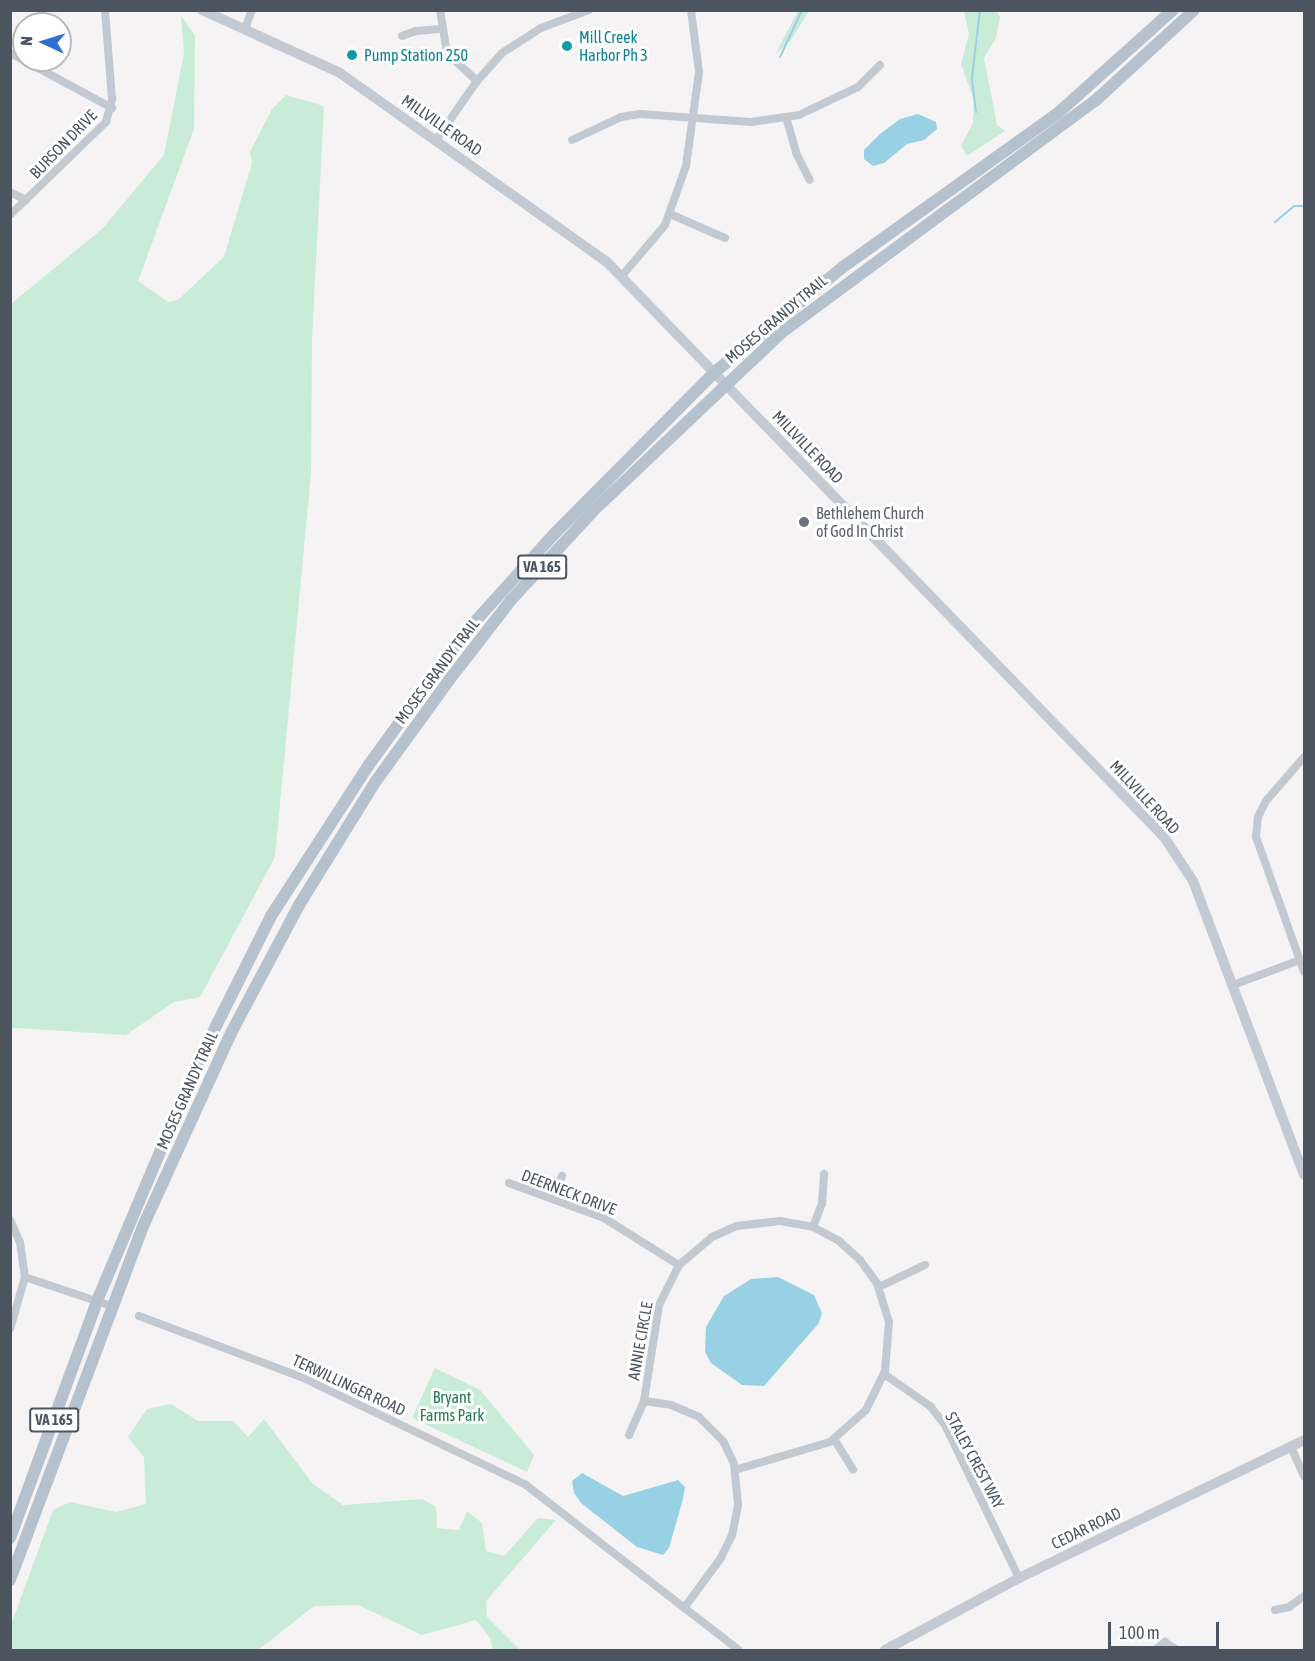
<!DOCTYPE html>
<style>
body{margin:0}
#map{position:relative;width:1315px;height:1661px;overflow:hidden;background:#f5f3f3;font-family:"Asap Condensed",sans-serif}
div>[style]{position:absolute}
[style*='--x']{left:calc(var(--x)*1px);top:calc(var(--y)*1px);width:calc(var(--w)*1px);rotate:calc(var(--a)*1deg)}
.green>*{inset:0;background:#c8ecd8}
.water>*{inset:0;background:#99d1e4}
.stream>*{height:2px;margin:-1px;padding:0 1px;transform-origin:1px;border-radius:1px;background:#99d1e4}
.street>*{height:8px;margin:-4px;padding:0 4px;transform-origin:4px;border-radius:4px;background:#c2c9d0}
.secondary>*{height:10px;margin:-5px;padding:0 5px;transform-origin:5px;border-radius:5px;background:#c3cad4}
.primary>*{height:12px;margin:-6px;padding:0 6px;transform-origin:6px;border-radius:6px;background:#b6c1ce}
.dots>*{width:16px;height:16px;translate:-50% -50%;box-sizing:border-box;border:3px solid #fff;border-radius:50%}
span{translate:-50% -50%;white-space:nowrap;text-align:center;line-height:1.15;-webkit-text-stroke:6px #fff;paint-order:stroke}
.shield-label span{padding:2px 4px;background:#fff;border:2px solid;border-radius:4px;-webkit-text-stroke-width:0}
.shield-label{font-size:15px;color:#4c555f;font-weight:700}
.culture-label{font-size:16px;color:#0d838f}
.left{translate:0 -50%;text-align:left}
.street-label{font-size:16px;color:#4c555f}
.worship-label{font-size:16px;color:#5b616d}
.park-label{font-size:16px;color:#227b53}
.frame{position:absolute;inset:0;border:12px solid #4c555f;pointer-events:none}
.north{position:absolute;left:12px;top:12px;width:60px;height:60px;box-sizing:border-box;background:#fff;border:2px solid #b7bbbf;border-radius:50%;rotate:274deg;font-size:16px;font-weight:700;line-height:24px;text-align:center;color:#4c555f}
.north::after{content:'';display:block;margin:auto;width:21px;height:27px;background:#2f6ed3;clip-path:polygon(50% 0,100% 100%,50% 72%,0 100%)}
.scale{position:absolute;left:1108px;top:1622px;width:111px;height:27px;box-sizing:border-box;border:3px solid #4c555f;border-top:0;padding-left:8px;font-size:18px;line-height:21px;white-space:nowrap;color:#4c555f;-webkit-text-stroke:4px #fff;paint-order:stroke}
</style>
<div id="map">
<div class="green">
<div style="clip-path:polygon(798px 11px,809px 11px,791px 40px,775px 55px)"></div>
<div style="clip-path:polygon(964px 11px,997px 11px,1000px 17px,996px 38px,984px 58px,997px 125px,1005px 131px,967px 156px,961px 146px,973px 123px,974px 100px,961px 64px,969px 34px)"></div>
<div style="clip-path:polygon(181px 15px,195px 36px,194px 129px,138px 281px,168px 302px,178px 300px,224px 257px,252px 163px,250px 152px,272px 109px,286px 95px,324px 106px,312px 339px,311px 473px,275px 857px,200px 997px,174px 1002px,126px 1035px,16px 1028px,10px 1027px,11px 304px,103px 228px,164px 155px,184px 53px)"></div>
<div style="clip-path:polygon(435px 1368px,480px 1390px,534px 1455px,527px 1472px,412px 1418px)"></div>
<div style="clip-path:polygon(171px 1404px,198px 1421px,233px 1421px,248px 1437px,264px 1419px,313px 1484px,343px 1505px,422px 1499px,436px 1507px,437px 1528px,459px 1530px,467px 1511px,482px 1523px,486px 1551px,504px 1556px,538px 1518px,556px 1520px,486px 1601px,487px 1617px,520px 1650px,493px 1650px,490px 1638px,476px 1620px,422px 1635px,358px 1605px,314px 1606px,258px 1650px,11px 1650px,11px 1625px,53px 1510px,70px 1502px,116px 1512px,146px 1504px,144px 1457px,128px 1437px,147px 1409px)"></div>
</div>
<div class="water">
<div style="clip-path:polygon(918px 114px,936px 122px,937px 129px,924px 140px,907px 144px,884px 163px,873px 166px,864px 159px,864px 150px,880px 134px,900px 119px)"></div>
<div style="clip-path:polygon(778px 1277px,814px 1295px,822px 1313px,819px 1323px,764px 1386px,742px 1385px,711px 1363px,705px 1352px,706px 1327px,724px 1296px,751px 1279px)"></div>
<div style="clip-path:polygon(582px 1473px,623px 1496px,678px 1480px,685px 1487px,683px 1499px,669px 1548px,663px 1555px,637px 1547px,581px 1503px,574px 1493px,572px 1481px)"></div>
</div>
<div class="stream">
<div style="--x:780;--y:57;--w:52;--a:-64.9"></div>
<div style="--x:976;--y:112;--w:35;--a:-97"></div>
<div style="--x:972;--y:77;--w:67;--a:-83.2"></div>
<div style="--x:1275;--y:222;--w:25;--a:-40"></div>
<div style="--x:1294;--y:206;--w:10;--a:0"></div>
</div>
<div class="street">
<div style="--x:440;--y:10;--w:44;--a:80.8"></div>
<div style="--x:447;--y:53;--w:41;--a:43"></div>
<div style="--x:245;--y:29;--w:20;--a:-70"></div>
<div style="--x:402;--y:36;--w:15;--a:-20"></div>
<div style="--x:416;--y:31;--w:24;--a:-5"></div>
<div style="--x:10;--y:53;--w:116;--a:28.3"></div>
<div style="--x:786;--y:117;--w:37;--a:74"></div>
<div style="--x:796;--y:153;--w:30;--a:63"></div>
<div style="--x:436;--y:140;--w:72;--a:-55.2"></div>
<div style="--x:477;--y:81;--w:38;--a:-48"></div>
<div style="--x:502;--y:53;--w:46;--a:-32.7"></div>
<div style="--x:541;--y:28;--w:51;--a:-20.6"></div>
<div style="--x:572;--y:140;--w:54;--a:-25.1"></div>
<div style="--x:621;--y:117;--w:19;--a:-9"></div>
<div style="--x:640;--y:114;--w:111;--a:4.1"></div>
<div style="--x:751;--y:122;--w:49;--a:-8.3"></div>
<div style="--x:799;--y:115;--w:65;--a:-25.4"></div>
<div style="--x:858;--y:87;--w:31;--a:-45"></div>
<div style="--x:10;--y:192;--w:18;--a:27"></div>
<div style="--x:670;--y:214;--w:60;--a:23.6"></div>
<div style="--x:10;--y:215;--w:134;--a:-44.1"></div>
<div style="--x:106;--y:122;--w:24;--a:-75"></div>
<div style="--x:112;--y:99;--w:89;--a:-94.5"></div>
<div style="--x:621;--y:277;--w:68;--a:-49.8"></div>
<div style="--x:665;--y:225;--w:63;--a:-70.4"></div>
<div style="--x:686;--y:166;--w:95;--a:-82.1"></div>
<div style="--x:699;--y:72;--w:63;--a:-97.4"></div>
<div style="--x:1304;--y:757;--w:58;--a:130.8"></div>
<div style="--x:1266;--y:801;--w:18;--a:117"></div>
<div style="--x:1258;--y:817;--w:20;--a:96"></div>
<div style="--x:1256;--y:837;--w:143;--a:70.4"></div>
<div style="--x:1233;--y:985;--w:72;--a:-20.5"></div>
<div style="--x:509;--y:1183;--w:101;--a:20.2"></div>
<div style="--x:604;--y:1218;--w:89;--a:32.1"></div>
<div style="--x:553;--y:1198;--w:24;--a:-68"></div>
<div style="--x:10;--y:1220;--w:24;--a:66"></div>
<div style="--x:20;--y:1242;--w:35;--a:82"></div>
<div style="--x:25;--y:1277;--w:54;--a:106.1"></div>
<div style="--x:813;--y:1227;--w:25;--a:-69"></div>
<div style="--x:822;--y:1204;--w:30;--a:-86"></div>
<div style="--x:25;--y:1277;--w:91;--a:18.6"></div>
<div style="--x:879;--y:1287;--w:51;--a:-25.6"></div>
<div style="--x:139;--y:1316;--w:171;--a:20.6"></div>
<div style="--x:299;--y:1376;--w:252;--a:25.6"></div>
<div style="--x:526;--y:1485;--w:269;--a:37.8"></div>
<div style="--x:884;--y:1374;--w:56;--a:34.8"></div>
<div style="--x:930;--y:1406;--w:24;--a:52"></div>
<div style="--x:945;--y:1425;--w:170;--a:64.2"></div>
<div style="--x:644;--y:1401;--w:27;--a:8"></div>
<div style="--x:671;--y:1405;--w:30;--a:23"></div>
<div style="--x:699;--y:1417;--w:34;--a:45"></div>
<div style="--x:723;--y:1441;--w:25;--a:64"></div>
<div style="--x:734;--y:1464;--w:41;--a:84.4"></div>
<div style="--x:738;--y:1505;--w:31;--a:101"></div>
<div style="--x:732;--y:1535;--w:25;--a:116"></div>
<div style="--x:721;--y:1558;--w:62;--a:126.5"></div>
<div style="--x:629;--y:1435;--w:37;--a:-66"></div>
<div style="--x:644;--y:1401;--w:97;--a:-81.1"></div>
<div style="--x:659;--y:1305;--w:45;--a:-63.4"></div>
<div style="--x:679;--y:1265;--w:43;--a:-40.3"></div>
<div style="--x:712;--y:1237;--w:27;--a:-24"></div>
<div style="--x:737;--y:1226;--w:43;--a:-6.6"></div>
<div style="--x:780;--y:1221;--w:34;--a:10"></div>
<div style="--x:813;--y:1227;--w:30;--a:28"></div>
<div style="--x:839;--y:1241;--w:28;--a:42"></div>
<div style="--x:860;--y:1260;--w:29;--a:54"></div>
<div style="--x:877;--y:1283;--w:41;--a:72.9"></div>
<div style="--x:889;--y:1322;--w:49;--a:94.7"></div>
<div style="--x:885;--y:1371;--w:43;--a:116"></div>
<div style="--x:866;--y:1410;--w:48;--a:138.4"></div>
<div style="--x:830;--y:1442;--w:99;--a:163.6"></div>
<div style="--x:834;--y:1439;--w:36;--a:58"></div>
<div style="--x:1291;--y:1447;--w:32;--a:66"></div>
<div style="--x:1275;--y:1610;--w:14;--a:-12"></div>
<div style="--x:1289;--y:1607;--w:19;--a:-36"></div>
<div style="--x:1155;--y:1650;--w:13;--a:-39"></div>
<div style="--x:1165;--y:1642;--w:14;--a:34"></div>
</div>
<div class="secondary">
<div style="--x:202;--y:10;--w:152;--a:24.5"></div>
<div style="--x:340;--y:73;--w:326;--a:35.3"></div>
<div style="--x:606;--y:261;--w:802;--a:45.91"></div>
<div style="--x:1164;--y:837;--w:53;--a:56.6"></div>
<div style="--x:1193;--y:881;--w:314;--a:69.3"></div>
<div style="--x:885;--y:1650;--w:152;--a:-28.2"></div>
<div style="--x:1019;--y:1578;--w:317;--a:-25.8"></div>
</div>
<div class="primary">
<div style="--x:10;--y:1538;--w:252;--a:-69.8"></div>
<div style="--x:97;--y:1301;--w:257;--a:-67.1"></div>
<div style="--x:197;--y:1064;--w:165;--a:-63.4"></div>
<div style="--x:271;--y:916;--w:179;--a:-57.1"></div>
<div style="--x:368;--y:766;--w:160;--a:-54.1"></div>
<div style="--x:462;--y:636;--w:140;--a:-47.9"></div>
<div style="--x:556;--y:532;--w:226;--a:-45.2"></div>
<div style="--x:715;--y:372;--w:166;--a:-39.4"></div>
<div style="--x:843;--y:267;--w:263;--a:-35.6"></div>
<div style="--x:1057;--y:114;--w:156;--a:-41.9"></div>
<div style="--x:10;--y:1580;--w:380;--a:-69.4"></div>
<div style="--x:144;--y:1224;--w:210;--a:-65.5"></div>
<div style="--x:231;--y:1033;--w:145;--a:-62"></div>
<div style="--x:299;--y:905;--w:146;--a:-58.2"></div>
<div style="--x:376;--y:781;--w:125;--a:-54.1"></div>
<div style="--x:449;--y:680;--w:101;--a:-52.2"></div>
<div style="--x:511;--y:600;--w:122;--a:-47.3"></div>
<div style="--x:594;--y:510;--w:257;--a:-43.4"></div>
<div style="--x:781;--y:333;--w:390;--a:-36.5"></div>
<div style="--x:1095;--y:101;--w:134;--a:-42.6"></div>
</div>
<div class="dots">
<div style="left:567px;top:46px;background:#0f9aa8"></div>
<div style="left:352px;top:55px;background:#0f9aa8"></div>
<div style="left:804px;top:522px;background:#6b7280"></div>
</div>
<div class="shield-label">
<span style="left:542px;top:567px">VA 165</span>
<span style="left:54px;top:1420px">VA 165</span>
</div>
<div class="culture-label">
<span class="left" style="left:579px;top:46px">Mill Creek<br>Harbor Ph 3</span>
<span class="left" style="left:364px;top:55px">Pump Station 250</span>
</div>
<div class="street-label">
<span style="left:442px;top:125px;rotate:35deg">MILLVILLE ROAD</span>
<span style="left:63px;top:144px;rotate:-46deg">BURSON DRIVE</span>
<span style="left:776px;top:319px;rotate:-40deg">MOSES GRANDY TRAIL</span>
<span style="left:808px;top:447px;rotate:46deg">MILLVILLE ROAD</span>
<span style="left:437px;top:671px;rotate:-53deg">MOSES GRANDY TRAIL</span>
<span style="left:1145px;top:797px;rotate:47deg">MILLVILLE ROAD</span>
<span style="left:187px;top:1090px;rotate:-66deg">MOSES GRANDY TRAIL</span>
<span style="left:569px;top:1192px;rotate:21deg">DEERNECK DRIVE</span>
<span style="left:640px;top:1341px;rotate:-80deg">ANNIE CIRCLE</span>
<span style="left:349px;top:1385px;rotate:25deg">TERWILLINGER ROAD</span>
<span style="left:975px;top:1460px;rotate:62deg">STALEY CREST WAY</span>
<span style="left:1086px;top:1528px;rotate:-26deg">CEDAR ROAD</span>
</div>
<div class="worship-label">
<span class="left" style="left:816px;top:522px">Bethlehem Church<br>of God In Christ</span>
</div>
<div class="park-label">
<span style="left:452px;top:1406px">Bryant<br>Farms Park</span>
</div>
<div class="frame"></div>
<div class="north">N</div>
<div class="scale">100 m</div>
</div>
